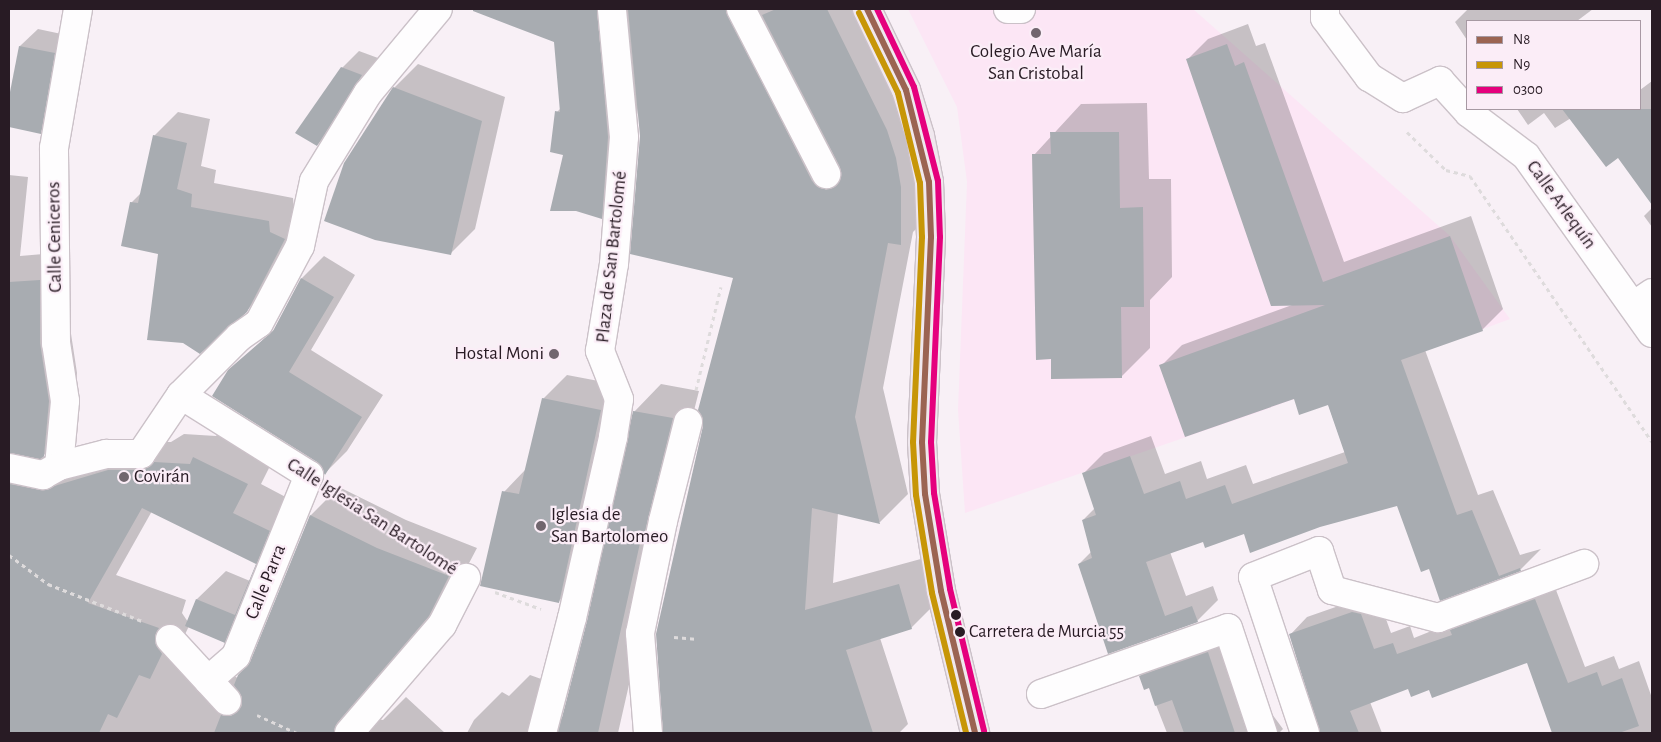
<!DOCTYPE html>
<meta charset="utf-8">
<style>
body{margin:0}
#map{position:relative;width:1661px;height:742px;overflow:hidden;background:#f8f0f6;font-family:"Alegreya Sans",sans-serif}
div>[style]{position:absolute}
[style*='--x']{left:calc(var(--x)*1px);top:calc(var(--y)*1px);width:calc(var(--w)*1px);rotate:calc(var(--a)*1deg)}
.built>*{inset:0;background:#fce6f5}
.shadow>*{inset:0;background:#0003}
.building>*{inset:0;background:#a8acb1}
.path>*{height:3px;margin-top:-1.5px;transform-origin:0;background:repeating-linear-gradient(90deg,#dedbdc 0 4px,transparent 0 8px)}
.roads{filter:drop-shadow(1px 0 #cbc1c8) drop-shadow(-1px 0 #cbc1c8) drop-shadow(0 1px #cbc1c8) drop-shadow(0 -1px #cbc1c8)}
.minor>*{height:28px;margin:-14px;padding:0 14px;transform-origin:14px;border-radius:14px;background:#fefdfe}
.major>*{height:28px;margin:-14px;padding:0 14px;transform-origin:14px;border-radius:14px;background:#f0e8ee}
.bus-1>*{height:6px;margin:-3px;padding:0 3px;transform-origin:3px;border-radius:3px;background:#9b6452}
.bus-2>*{height:6px;margin:-3px;padding:0 3px;transform-origin:3px;border-radius:3px;background:#c79607}
.bus-3>*{height:6px;margin:-3px;padding:0 3px;transform-origin:3px;border-radius:3px;background:#e5007d}
.dots>*{width:14px;height:14px;translate:-50% -50%;box-sizing:border-box;border:2px solid #fbedf7;border-radius:50%}
span{translate:-50% -50%;white-space:nowrap;text-align:center;line-height:1.15;-webkit-text-stroke:4.5px #fbedf7;paint-order:stroke}
.bus-label{font-size:18px;color:#281b24}
.left{translate:0 -50%;text-align:left}
.poi-label{font-size:19px;color:#281b24}
.right{translate:-100% -50%;text-align:right}
.street-label{font-size:19px;color:#281b24}
.frame{position:absolute;inset:0;border:10px solid #281b24;pointer-events:none}
.legend{position:absolute;left:1466px;top:20px;width:175px;height:90px;box-sizing:border-box;background:#fbedf7;border:1px solid #a799a3;margin:0;padding:6px 9px;list-style:none;font-size:15px;color:#281b24}
.legend li{display:flex;align-items:center;gap:10px;height:25px}
.legend b{width:25px;border:1px solid #a799a3}
</style>
<div id="map">
<div class="built">
<div style="clip-path:polygon(908px 9px,1193px 9px,1450px 236px,1510px 319px,1262px 411px,965px 513px,958px 410px,967px 182px,957px 107px)"></div>
</div>
<div class="shadow">
<div style="clip-path:polygon(482px 9px,870px 9px,929px 216px,913px 232px,883px 388px,908px 494px,880px 522px,838px 513px,833px 583px,928px 557px,940px 599px,911px 628px,880px 638px,908px 724px,899px 733px,664px 733px,704px 426px,734px 277px,641px 136px,638px 108px,630px 190px,601px 218px,565px 154px,557px 112px,561px 108px,555px 42px)"></div>
<div style="clip-path:polygon(1468px 9px,1593px 9px,1577px 21px,1467px 21px,1467px 40px,1455px 22px)"></div>
<div style="clip-path:polygon(1248px 24px,1256px 46px,1265px 43px,1344px 262px,1471px 216px,1503px 309px,1482px 330px,1425px 350px,1478px 495px,1493px 490px,1520px 555px,1541px 549px,1521px 569px,1441px 599px,1430px 568px,1398px 504px,1204px 540px,1170px 552px,1186px 596px,1213px 586px,1218px 600px,1197px 621px,1109px 652px,1079px 564px,1091px 552px,1083px 520px,1095px 508px,1083px 474px,1104px 453px,1151px 436px,1165px 474px,1201px 461px,1207px 479px,1246px 465px,1253px 484px,1345px 452px,1328px 404px,1161px 366px,1182px 345px,1292px 305px,1187px 60px,1208px 39px)"></div>
<div style="clip-path:polygon(38px 29px,71px 36px,57px 115px,40px 132px,9px 126px,9px 103px,20px 46px)"></div>
<div style="clip-path:polygon(359px 51px,378px 58px,334px 128px,317px 145px,342px 68px)"></div>
<div style="clip-path:polygon(418px 64px,505px 97px,475px 229px,451px 253px,394px 88px)"></div>
<div style="clip-path:polygon(1652px 81px,1652px 203px,1618px 156px,1571px 118px,1555px 128px,1544px 113px,1528px 125px,1517px 109px,1640px 109px,1640px 90px)"></div>
<div style="clip-path:polygon(1147px 103px,1149px 179px,1171px 179px,1172px 277px,1150px 300px,1150px 348px,1121px 377px,1052px 358px,1034px 155px,1081px 104px)"></div>
<div style="clip-path:polygon(178px 112px,210px 119px,201px 166px,216px 170px,214px 183px,293px 198px,294px 209px,308px 215px,271px 287px,246px 311px,159px 253px,131px 203px,142px 192px,154px 136px)"></div>
<div style="clip-path:polygon(evenodd,9px 175px,28px 177px,20px 256px,67px 252px,68px 314px,77px 373px,72px 427px,43px 456px,70px 463px,137px 442px,171px 442px,184px 434px,216px 436px,222px 429px,275px 456px,261px 484px,297px 503px,253px 613px,224px 641px,189px 626px,177px 651px,238px 678px,252px 663px,311px 515px,339px 487px,406px 520px,477px 548px,457px 586px,365px 693px,362px 709px,368px 717px,383px 720px,406px 697px,445px 733px,314px 733px,302px 728px,299px 733px,9px 733px,9px 475px,30px 454px,9px 452px,9px 175px,152px 511px,258px 563px,250px 581px,226px 571px,197px 599px,188px 622px,182px 613px,186px 600px,116px 575px,152px 511px)"></div>
<div style="clip-path:polygon(1652px 208px,1652px 227px,1644px 216px)"></div>
<div style="clip-path:polygon(324px 256px,355px 275px,311px 350px,383px 395px,347px 451px,325px 473px,253px 349px,276px 328px,302px 278px)"></div>
<div style="clip-path:polygon(567px 375px,625px 386px,583px 577px,559px 601px,504px 492px,526px 469px,543px 399px)"></div>
<div style="clip-path:polygon(661px 384px,699px 391px,668px 513px,618px 733px,467px 733px,474px 720px,502px 692px,509px 696px,530px 675px,558px 685px,559px 717px,563px 719px,588px 622px,634px 412px)"></div>
<div style="clip-path:polygon(1553px 582px,1585px 667px,1614px 656px,1619px 669px,1639px 661px,1652px 698px,1652px 733px,1573px 733px,1576px 732px,1528px 662px,1429px 689px,1409px 688px,1370px 702px,1382px 733px,1323px 733px,1290px 635px,1307px 617px,1370px 595px,1378px 597px,1391px 633px,1410px 626px,1414px 638px)"></div>
<div style="clip-path:polygon(1232px 629px,1255px 699px,1266px 695px,1272px 714px,1283px 729px,1279px 733px,1167px 733px,1149px 687px,1140px 676px,1164px 652px)"></div>
</div>
<div class="building">
<div style="clip-path:polygon(473px 9px,597px 9px,608px 137px,602px 219px,576px 211px,550px 211px,563px 155px,550px 152px,555px 111px,560px 112px,554px 42px,473px 11px)"></div>
<div style="clip-path:polygon(628px 9px,725px 9px,812px 181px,826px 190px,839px 182px,840px 167px,762px 15px,776px 9px,827px 9px,887px 130px,896px 158px,901px 187px,901px 245px,888px 243px,855px 417px,880px 524px,812px 508px,805px 610px,899px 584px,912px 629px,846px 650px,873px 733px,663px 733px,656px 634px,703px 426px,698px 410px,733px 278px,630px 254px,640px 136px)"></div>
<div style="clip-path:polygon(1227px 44px,1235px 66px,1244px 62px,1323px 282px,1450px 236px,1483px 331px,1401px 360px,1457px 515px,1472px 510px,1499px 576px,1520px 568px,1521px 571px,1440px 601px,1429px 569px,1421px 572px,1397px 506px,1320px 527px,1250px 553px,1244px 534px,1205px 548px,1203px 542px,1146px 562px,1165px 616px,1192px 606px,1198px 622px,1108px 654px,1078px 564px,1092px 558px,1082px 520px,1096px 515px,1082px 473px,1130px 456px,1144px 494px,1180px 481px,1186px 499px,1225px 485px,1232px 504px,1348px 463px,1328px 405px,1299px 415px,1294px 399px,1185px 437px,1159px 365px,1325px 305px,1271px 306px,1186px 59px)"></div>
<div style="clip-path:polygon(19px 46px,55px 53px,41px 134px,9px 127px,9px 97px)"></div>
<div style="clip-path:polygon(341px 67px,362px 75px,317px 146px,295px 133px)"></div>
<div style="clip-path:polygon(393px 87px,482px 121px,451px 255px,375px 240px,324px 221px,344px 163px)"></div>
<div style="clip-path:polygon(1562px 109px,1652px 109px,1652px 205px,1618px 158px,1606px 167px)"></div>
<div style="clip-path:polygon(1050px 132px,1119px 132px,1120px 208px,1143px 207px,1144px 307px,1121px 307px,1122px 378px,1051px 379px,1051px 359px,1036px 360px,1032px 154px,1051px 154px)"></div>
<div style="clip-path:polygon(153px 135px,187px 143px,177px 189px,192px 194px,191px 207px,269px 221px,270px 232px,285px 239px,247px 312px,200px 354px,183px 343px,147px 340px,158px 254px,121px 246px,130px 202px,138px 203px)"></div>
<div style="clip-path:polygon(301px 278px,334px 297px,289px 372px,362px 417px,325px 475px,317px 462px,212px 396px,228px 370px,273px 331px)"></div>
<div style="clip-path:polygon(40px 280px,40px 343px,49px 401px,44px 456px,40px 459px,9px 453px,9px 282px)"></div>
<div style="clip-path:polygon(542px 398px,601px 410px,559px 603px,480px 586px,502px 491px,519px 494px)"></div>
<div style="clip-path:polygon(633px 411px,673px 418px,643px 539px,642px 534px,598px 733px,558px 733px,587px 621px)"></div>
<div style="clip-path:polygon(193px 457px,248px 484px,233px 513px,270px 531px,225px 643px,185px 626px,196px 599px,235px 615px,256px 564px,142px 508px,88px 603px,159px 628px,155px 642px,162px 654px,150px 679px,139px 675px,117px 718px,108px 714px,99px 733px,9px 733px,9px 484px,41px 490px,108px 470px,141px 470px,154px 462px,190px 464px)"></div>
<div style="clip-path:polygon(310px 515px,377px 548px,449px 576px,429px 616px,337px 723px,334px 733px,214px 733px,221px 715px,231px 716px,242px 706px,242px 697px,234px 685px,238px 675px,250px 662px)"></div>
<div style="clip-path:polygon(1535px 599px,1568px 683px,1597px 672px,1602px 686px,1622px 678px,1639px 726px,1619px 733px,1552px 733px,1527px 663px,1432px 698px,1429px 690px,1411px 697px,1408px 689px,1350px 711px,1359px 733px,1320px 733px,1289px 634px,1352px 612px,1361px 614px,1374px 649px,1393px 643px,1397px 654px,1452px 635px,1450px 630px)"></div>
<div style="clip-path:polygon(1208px 652px,1235px 733px,1184px 733px,1172px 700px,1155px 706px,1149px 688px,1144px 690px,1139px 676px)"></div>
</div>
<div class="path">
<div style="--x:1407;--y:132;--w:54;--a:44.3"></div>
<div style="--x:1446;--y:170;--w:25;--a:14"></div>
<div style="--x:1470;--y:176;--w:322;--a:55.6"></div>
<div style="--x:696;--y:390;--w:106;--a:-76.4"></div>
<div style="--x:338;--y:492;--w:121;--a:34.2"></div>
<div style="--x:9;--y:555;--w:49;--a:36.6"></div>
<div style="--x:48;--y:584;--w:101;--a:21.5"></div>
<div style="--x:495;--y:592;--w:49;--a:20.3"></div>
<div style="--x:674;--y:637;--w:24;--a:5"></div>
<div style="--x:257;--y:715;--w:44;--a:24.2"></div>
</div>
<div class="roads">
<div class="minor">
<div style="--x:741;--y:9;--w:186;--a:62.7"></div>
<div style="--x:1008;--y:9;--w:13;--a:0"></div>
<div style="--x:1325;--y:9;--w:9;--a:90"></div>
<div style="--x:1325;--y:18;--w:74;--a:53.3"></div>
<div style="--x:1369;--y:77;--w:40;--a:32"></div>
<div style="--x:1403;--y:98;--w:41;--a:-24.7"></div>
<div style="--x:1440;--y:81;--w:43;--a:47.8"></div>
<div style="--x:1469;--y:113;--w:71;--a:37"></div>
<div style="--x:1526;--y:156;--w:217;--a:54.6"></div>
<div style="--x:1633;--y:306;--w:23;--a:-34"></div>
<div style="--x:181;--y:395;--w:151;--a:32"></div>
<div style="--x:309;--y:475;--w:195;--a:112"></div>
<div style="--x:236;--y:656;--w:37;--a:139"></div>
<div style="--x:59;--y:466;--w:65;--a:-84.7"></div>
<div style="--x:65;--y:401;--w:59;--a:-98.8"></div>
<div style="--x:56;--y:343;--w:195;--a:-90.6"></div>
<div style="--x:54;--y:148;--w:141;--a:-80.2"></div>
<div style="--x:9;--y:468;--w:35;--a:12"></div>
<div style="--x:43;--y:475;--w:18;--a:-29"></div>
<div style="--x:59;--y:466;--w:49;--a:-14.3"></div>
<div style="--x:106;--y:454;--w:35;--a:0"></div>
<div style="--x:141;--y:454;--w:71;--a:-55.9"></div>
<div style="--x:181;--y:395;--w:82;--a:-45"></div>
<div style="--x:239;--y:337;--w:24;--a:-35"></div>
<div style="--x:259;--y:323;--w:87;--a:-62"></div>
<div style="--x:300;--y:246;--w:66;--a:-77.8"></div>
<div style="--x:314;--y:181;--w:103;--a:-58.5"></div>
<div style="--x:368;--y:93;--w:109;--a:-50.2"></div>
<div style="--x:170;--y:639;--w:84;--a:47.4"></div>
<div style="--x:1041;--y:694;--w:198;--a:-19.4"></div>
<div style="--x:1228;--y:628;--w:111;--a:71.6"></div>
<div style="--x:349;--y:733;--w:143;--a:-49.3"></div>
<div style="--x:442;--y:625;--w:53;--a:-62.9"></div>
<div style="--x:542;--y:733;--w:119;--a:-75.4"></div>
<div style="--x:572;--y:618;--w:186;--a:-77.2"></div>
<div style="--x:613;--y:437;--w:38;--a:-81"></div>
<div style="--x:619;--y:399;--w:52;--a:-111.6"></div>
<div style="--x:600;--y:351;--w:88;--a:-80.9"></div>
<div style="--x:614;--y:264;--w:127;--a:-85.5"></div>
<div style="--x:624;--y:137;--w:129;--a:-95.4"></div>
<div style="--x:648;--y:733;--w:100;--a:-94.6"></div>
<div style="--x:640;--y:633;--w:114;--a:-78.4"></div>
<div style="--x:663;--y:521;--w:102;--a:-75.8"></div>
<div style="--x:1305;--y:733;--w:164;--a:-108.4"></div>
<div style="--x:1253;--y:577;--w:71;--a:-21.5"></div>
<div style="--x:1319;--y:551;--w:41;--a:71.6"></div>
<div style="--x:1332;--y:590;--w:110;--a:14.8"></div>
<div style="--x:1438;--y:618;--w:156;--a:-20.3"></div>
</div>
<div class="major">
<div style="--x:867;--y:9;--w:90;--a:64.3"></div>
<div style="--x:906;--y:90;--w:48;--a:73.1"></div>
<div style="--x:920;--y:136;--w:47;--a:78.9"></div>
<div style="--x:929;--y:182;--w:55;--a:87.9"></div>
<div style="--x:931;--y:237;--w:205;--a:92.5"></div>
<div style="--x:922;--y:442;--w:52;--a:86.7"></div>
<div style="--x:925;--y:494;--w:98;--a:80.6"></div>
<div style="--x:941;--y:591;--w:146;--a:76.5"></div>
</div>
</div>
<div class="bus-1">
<div style="--x:867;--y:9;--w:90;--a:64.3"></div>
<div style="--x:906;--y:90;--w:95;--a:76"></div>
<div style="--x:929;--y:182;--w:55;--a:87.9"></div>
<div style="--x:931;--y:237;--w:205;--a:92.5"></div>
<div style="--x:922;--y:442;--w:52;--a:86.7"></div>
<div style="--x:925;--y:494;--w:98;--a:80.6"></div>
<div style="--x:941;--y:591;--w:146;--a:76.5"></div>
</div>
<div class="bus-2">
<div style="--x:859;--y:13;--w:89;--a:64"></div>
<div style="--x:898;--y:93;--w:93;--a:76.3"></div>
<div style="--x:920;--y:183;--w:54;--a:87.9"></div>
<div style="--x:922;--y:237;--w:205;--a:92.5"></div>
<div style="--x:913;--y:442;--w:53;--a:86.8"></div>
<div style="--x:916;--y:495;--w:99;--a:80.7"></div>
<div style="--x:932;--y:593;--w:144;--a:76.3"></div>
</div>
<div class="bus-3">
<div style="--x:877;--y:9;--w:86;--a:64.6"></div>
<div style="--x:914;--y:87;--w:97;--a:75.7"></div>
<div style="--x:938;--y:181;--w:56;--a:88"></div>
<div style="--x:940;--y:237;--w:205;--a:92.5"></div>
<div style="--x:931;--y:442;--w:51;--a:86.6"></div>
<div style="--x:934;--y:493;--w:97;--a:80.5"></div>
<div style="--x:950;--y:589;--w:146;--a:76.5"></div>
</div>
<div class="dots">
<div style="left:1036px;top:33px;background:#71666e"></div>
<div style="left:554px;top:354px;background:#71666e"></div>
<div style="left:124px;top:477px;background:#71666e"></div>
<div style="left:541px;top:526px;background:#71666e"></div>
<div style="left:956px;top:615px;background:#281b24"></div>
<div style="left:960px;top:632px;background:#281b24"></div>
</div>
<div class="bus-label">
<span class="left" style="left:969px;top:632px">Carretera de Murcia 55</span>
</div>
<div class="poi-label">
<span style="left:1036px;top:63px">Colegio Ave María<br>San Cristobal</span>
<span class="right" style="left:544px;top:354px">Hostal Moni</span>
<span class="left" style="left:134px;top:477px">Covirán</span>
<span class="left" style="left:551px;top:526px">Iglesia de<br>San Bartolomeo</span>
</div>
<div class="street-label">
<span style="left:1561px;top:205px;rotate:54deg">Calle Arlequín</span>
<span style="left:55px;top:237px;rotate:-91deg">Calle Ceniceros</span>
<span style="left:612px;top:257px;rotate:-84deg">Plaza de San Bartolomé</span>
<span style="left:372px;top:517px;rotate:33deg">Calle Iglesia San Bartolomé</span>
<span style="left:266px;top:582px;rotate:-68deg">Calle Parra</span>
</div>
<div class="frame"></div>
<ul class="legend">
<li><b style="height:6px;background:#9b6452"></b>N8</li>
<li><b style="height:6px;background:#c79607"></b>N9</li>
<li><b style="height:6px;background:#e5007d"></b>0300</li>
</ul>
</div>
